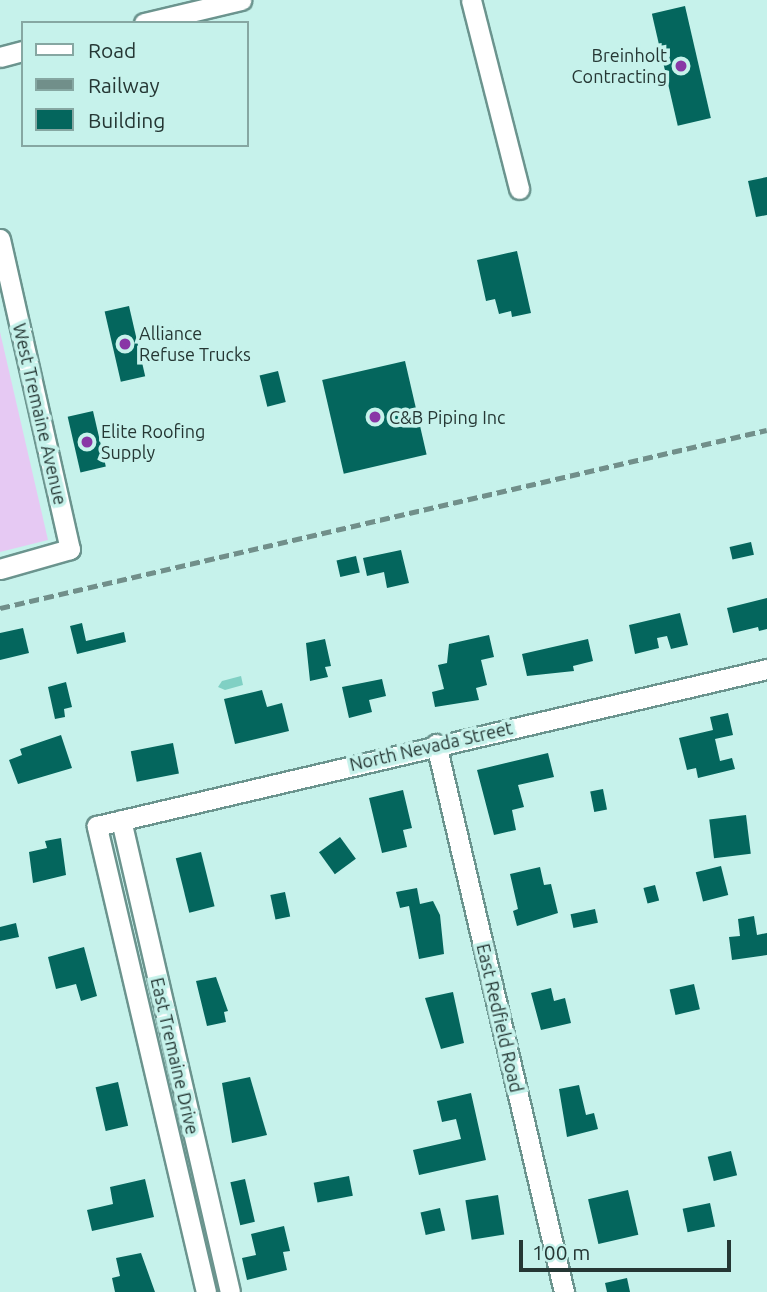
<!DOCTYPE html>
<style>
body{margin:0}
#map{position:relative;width:767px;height:1292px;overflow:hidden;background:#c6f2eb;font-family:Ubuntu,sans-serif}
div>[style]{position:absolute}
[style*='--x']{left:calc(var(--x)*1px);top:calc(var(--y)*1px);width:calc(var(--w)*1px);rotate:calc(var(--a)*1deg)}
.green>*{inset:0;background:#e6c9f3}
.water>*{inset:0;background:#80d0c4}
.building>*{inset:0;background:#04665d;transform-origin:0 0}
.roads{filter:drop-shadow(2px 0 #6b948e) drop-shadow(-2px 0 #6b948e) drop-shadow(0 2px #6b948e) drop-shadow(0 -2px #6b948e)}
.minor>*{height:19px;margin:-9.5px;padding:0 9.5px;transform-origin:9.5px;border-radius:9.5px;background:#fff}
.rail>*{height:4.5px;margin-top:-2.25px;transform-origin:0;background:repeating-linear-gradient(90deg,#718f8a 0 10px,transparent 0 15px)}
.dots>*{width:19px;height:19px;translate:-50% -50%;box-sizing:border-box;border:4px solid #c6f2eb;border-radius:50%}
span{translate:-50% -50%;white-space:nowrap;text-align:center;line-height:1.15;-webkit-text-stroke:7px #c6f2eb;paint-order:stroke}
.poi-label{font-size:18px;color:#253734}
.right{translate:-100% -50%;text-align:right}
.left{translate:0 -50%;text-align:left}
.street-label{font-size:18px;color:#253734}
.legend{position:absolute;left:21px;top:21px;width:228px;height:126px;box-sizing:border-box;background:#c6f2eb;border:2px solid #86a7a2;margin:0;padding:9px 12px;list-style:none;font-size:21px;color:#253734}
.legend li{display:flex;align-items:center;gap:14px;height:35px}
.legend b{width:35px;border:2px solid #86a7a2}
.scale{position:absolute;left:519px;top:1240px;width:212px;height:32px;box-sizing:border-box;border:4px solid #253734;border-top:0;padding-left:9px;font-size:21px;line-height:24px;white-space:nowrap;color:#253734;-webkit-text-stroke:5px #c6f2eb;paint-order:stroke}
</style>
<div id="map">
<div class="green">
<div style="clip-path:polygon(0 332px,48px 540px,0 552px)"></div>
</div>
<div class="water">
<div style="clip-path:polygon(241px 676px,243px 685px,225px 690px,218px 687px,222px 681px)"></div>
</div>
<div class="building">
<div style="left:685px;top:6px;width:115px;height:34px;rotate:77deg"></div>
<div style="clip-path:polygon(767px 177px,767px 215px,756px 217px,748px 181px)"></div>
<div style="clip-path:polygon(517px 251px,531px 313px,512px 317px,511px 311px,499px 314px,495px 299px,486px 301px,477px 260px)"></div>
<div style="left:129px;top:306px;width:72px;height:25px;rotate:77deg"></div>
<div style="left:405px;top:361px;width:96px;height:85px;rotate:77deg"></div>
<div style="left:278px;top:371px;width:32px;height:19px;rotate:76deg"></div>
<div style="left:93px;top:411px;width:57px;height:26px;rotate:77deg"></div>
<div style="left:751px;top:542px;width:13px;height:22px;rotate:77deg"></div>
<div style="clip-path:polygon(401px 550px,409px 583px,387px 588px,384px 572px,367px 576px,363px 558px)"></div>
<div style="left:356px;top:556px;width:17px;height:20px;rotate:77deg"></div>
<div style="clip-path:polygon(767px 598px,767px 629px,759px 631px,758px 627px,733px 633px,727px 608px)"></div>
<div style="clip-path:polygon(680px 613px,688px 645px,671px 649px,667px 636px,657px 638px,659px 648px,635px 654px,629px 625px)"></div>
<div style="clip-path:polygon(82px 623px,86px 641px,124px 632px,126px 642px,77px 654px,70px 626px)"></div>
<div style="clip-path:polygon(23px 628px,29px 653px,0 660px,0 633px)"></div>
<div style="clip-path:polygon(489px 635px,494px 657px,481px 660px,487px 685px,476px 688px,479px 700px,435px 707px,432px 692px,444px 689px,438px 665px,447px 663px,449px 644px)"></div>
<div style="clip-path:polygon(325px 639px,331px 666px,325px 667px,328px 677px,310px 681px,306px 643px)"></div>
<div style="clip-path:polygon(588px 639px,593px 661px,573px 666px,574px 671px,527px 676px,522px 654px)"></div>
<div style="clip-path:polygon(382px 679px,386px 696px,369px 700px,372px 712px,349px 718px,342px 687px)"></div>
<div style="clip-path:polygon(66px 682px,72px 707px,64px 709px,65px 717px,55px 719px,48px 687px)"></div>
<div style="clip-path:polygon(262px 690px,267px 707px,282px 703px,289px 731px,235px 744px,224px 699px)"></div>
<div style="clip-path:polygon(728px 713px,733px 735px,715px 739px,720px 761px,732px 758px,735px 769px,698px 778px,696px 768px,687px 770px,679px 738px,713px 730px,710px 717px)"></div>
<div style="clip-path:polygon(61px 735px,72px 768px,18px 784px,9px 760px,22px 755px,20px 749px)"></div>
<div style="left:173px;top:743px;width:31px;height:43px;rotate:79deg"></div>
<div style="clip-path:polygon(548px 753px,554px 777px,518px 785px,524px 807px,512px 810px,516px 830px,494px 835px,477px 770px)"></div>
<div style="left:603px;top:789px;width:21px;height:13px;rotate:79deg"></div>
<div style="clip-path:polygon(403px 790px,412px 828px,403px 830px,407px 847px,382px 853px,369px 798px)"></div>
<div style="left:746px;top:815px;width:39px;height:37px;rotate:83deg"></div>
<div style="left:340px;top:837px;width:27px;height:26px;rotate:54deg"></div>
<div style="clip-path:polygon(61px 838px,66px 875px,33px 883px,29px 852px,47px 848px,45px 841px)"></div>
<div style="left:201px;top:852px;width:56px;height:26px;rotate:76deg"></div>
<div style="left:721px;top:866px;width:30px;height:26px;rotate:76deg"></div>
<div style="clip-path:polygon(540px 867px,544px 885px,551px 884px,558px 913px,517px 926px,513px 911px,518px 909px,510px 874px)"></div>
<div style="left:655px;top:885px;width:16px;height:12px;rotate:75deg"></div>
<div style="clip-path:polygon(417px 888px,420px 904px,433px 901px,440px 915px,444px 954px,419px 959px,409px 906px,400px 908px,396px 892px)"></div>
<div style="left:285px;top:892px;width:25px;height:15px;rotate:78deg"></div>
<div style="left:595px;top:909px;width:14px;height:25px;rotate:78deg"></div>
<div style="clip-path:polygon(754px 916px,757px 935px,767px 933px,767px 955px,732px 960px,729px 937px,740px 936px,738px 919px)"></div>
<div style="clip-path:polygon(16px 923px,19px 937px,0 941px,0 927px)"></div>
<div style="clip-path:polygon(84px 947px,97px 996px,81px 1001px,76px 984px,56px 989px,48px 957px)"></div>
<div style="clip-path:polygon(216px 977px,228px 1011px,224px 1012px,226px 1022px,207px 1026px,196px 981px)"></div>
<div style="left:694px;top:984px;width:26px;height:25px;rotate:77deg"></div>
<div style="clip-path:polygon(551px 988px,554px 1001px,565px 998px,571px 1023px,541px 1030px,531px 993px)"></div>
<div style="clip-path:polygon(453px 992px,464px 1043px,441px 1049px,425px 998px)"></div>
<div style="clip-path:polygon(250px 1077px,267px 1135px,232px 1143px,222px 1083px)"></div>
<div style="left:118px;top:1082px;width:45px;height:23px;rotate:77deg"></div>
<div style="clip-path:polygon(579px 1085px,586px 1115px,594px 1113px,598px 1129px,567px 1137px,559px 1089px)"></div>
<div style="clip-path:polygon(471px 1093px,486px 1160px,419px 1175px,413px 1150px,461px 1139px,456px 1119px,442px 1122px,437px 1101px)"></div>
<div style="left:731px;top:1151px;width:25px;height:24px;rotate:76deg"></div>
<div style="left:349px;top:1176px;width:20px;height:36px;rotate:79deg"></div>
<div style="clip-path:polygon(145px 1179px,154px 1217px,92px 1231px,87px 1210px,113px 1204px,110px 1187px)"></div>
<div style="left:245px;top:1179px;width:44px;height:15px;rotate:77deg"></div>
<div style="left:628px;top:1190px;width:46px;height:41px;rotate:77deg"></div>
<div style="left:498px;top:1195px;width:40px;height:33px;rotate:81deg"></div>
<div style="left:710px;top:1203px;width:24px;height:28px;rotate:78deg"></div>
<div style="left:440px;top:1208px;width:23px;height:20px;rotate:77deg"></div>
<div style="clip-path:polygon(284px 1226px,290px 1251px,283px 1252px,287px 1270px,247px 1280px,242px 1258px,256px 1255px,251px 1234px)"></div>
<div style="clip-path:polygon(141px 1253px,155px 1292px,115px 1292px,112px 1278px,120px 1276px,116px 1258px)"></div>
<div style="clip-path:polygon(627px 1278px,630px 1292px,607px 1292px,605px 1283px)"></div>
</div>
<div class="roads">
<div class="minor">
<div style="--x:471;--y:0;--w:195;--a:75.7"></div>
<div style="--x:144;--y:23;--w:100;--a:-13.3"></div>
<div style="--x:0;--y:57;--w:24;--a:-15"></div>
<div style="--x:0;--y:239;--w:318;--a:77.3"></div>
<div style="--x:70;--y:549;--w:73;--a:164.1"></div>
<div style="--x:436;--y:744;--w:563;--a:76.85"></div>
<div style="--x:121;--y:820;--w:484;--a:77"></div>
<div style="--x:206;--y:1292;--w:479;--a:-103.2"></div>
<div style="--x:97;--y:826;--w:688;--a:-13.19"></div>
</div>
</div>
<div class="rail">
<div style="--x:0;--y:608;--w:787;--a:-13.07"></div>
</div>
<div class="dots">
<div style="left:681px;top:66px;background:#8937a6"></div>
<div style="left:125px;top:344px;background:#8937a6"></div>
<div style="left:375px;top:417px;background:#8937a6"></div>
<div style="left:87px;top:442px;background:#8937a6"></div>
</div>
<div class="poi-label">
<span class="right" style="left:667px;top:66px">Breinholt<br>Contracting</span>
<span class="left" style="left:139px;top:344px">Alliance<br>Refuse Trucks</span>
<span class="left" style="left:389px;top:417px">C&amp;B Piping Inc</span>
<span class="left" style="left:101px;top:442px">Elite Roofing<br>Supply</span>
</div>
<div class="street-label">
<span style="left:40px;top:414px;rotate:77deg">West Tremaine Avenue</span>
<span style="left:431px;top:746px;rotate:-13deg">North Nevada Street</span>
<span style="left:500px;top:1018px;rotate:77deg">East Redfield Road</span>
<span style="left:175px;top:1056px;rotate:77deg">East Tremaine Drive</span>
</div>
<ul class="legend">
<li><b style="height:9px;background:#fff"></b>Road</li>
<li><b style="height:9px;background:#718f8a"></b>Railway</li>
<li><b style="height:19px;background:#04665d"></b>Building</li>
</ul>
<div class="scale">100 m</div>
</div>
